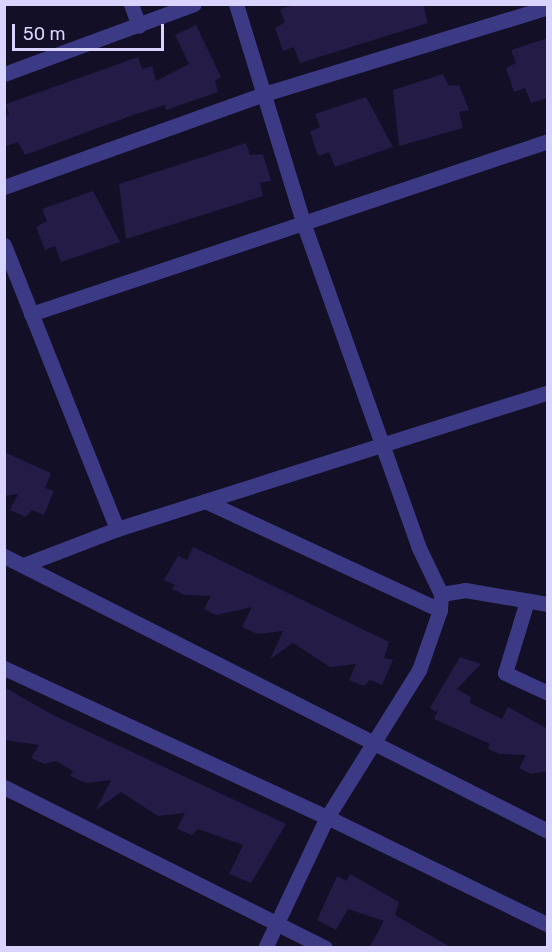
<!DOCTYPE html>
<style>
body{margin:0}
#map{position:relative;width:552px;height:952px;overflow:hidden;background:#130f26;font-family:Rubik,sans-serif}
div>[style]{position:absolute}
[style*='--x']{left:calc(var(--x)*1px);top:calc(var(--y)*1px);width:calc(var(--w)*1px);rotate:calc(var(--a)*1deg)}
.building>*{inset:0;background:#241b47}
.minor>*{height:15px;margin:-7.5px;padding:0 7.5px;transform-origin:7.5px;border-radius:7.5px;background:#3d3a85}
span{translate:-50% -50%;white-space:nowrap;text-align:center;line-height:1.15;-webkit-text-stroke:6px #130f26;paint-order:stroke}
.frame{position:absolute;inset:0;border:6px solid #d9d4ff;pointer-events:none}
.scale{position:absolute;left:12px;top:24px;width:152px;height:27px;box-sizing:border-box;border:3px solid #d9d4ff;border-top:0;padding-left:8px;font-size:18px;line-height:21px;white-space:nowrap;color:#d9d4ff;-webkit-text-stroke:4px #130f26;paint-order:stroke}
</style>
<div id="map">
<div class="building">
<div style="clip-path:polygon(298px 4px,423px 4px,428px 23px,300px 63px,294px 47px,283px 51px,275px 28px,285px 22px,280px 9px)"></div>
<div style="clip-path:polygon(196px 25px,221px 77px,215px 81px,218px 92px,166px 110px,165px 105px,136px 114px,25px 155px,18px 142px,4px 147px,4px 116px,9px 115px,6px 104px,138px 57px,142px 69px,152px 66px,156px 81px,189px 64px,175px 35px)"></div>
<div style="clip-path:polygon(548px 38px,548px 98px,531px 103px,525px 88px,514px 92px,506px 68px,516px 63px,511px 50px)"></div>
<div style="clip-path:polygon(443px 74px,449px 86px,459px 85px,469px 110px,459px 112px,463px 128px,399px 146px,393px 90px)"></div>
<div style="clip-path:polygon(366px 97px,393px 147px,335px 167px,329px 152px,318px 156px,310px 132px,320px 127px,315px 114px)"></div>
<div style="clip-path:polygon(246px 143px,250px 155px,263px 154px,271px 181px,260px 183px,263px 196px,126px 239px,119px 184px)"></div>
<div style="clip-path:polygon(93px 191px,120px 242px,61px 262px,55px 246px,45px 250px,36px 227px,47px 221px,42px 209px)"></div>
<div style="clip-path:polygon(4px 452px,51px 473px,45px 488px,54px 491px,44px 515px,32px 510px,26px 517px,10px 510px,18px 494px,4px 496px)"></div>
<div style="clip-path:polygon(193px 547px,389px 642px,384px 658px,393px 660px,382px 685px,370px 680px,364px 686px,349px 680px,356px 664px,330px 667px,293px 643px,270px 659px,283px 631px,258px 634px,242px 627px,252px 607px,216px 615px,204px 609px,211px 596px,185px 595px,172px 589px,175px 585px,164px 580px,178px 556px,187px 560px)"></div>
<div style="clip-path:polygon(460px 657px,481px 664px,457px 689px,471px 697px,470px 703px,502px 719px,508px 707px,548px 729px,548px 771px,531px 774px,519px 768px,526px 755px,500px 754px,488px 749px,490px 744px,434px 719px,439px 709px,436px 712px,430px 708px)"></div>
<div style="clip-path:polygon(4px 687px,51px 714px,286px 824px,251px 883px,229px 874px,243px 845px,198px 829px,192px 835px,177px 829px,185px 813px,158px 816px,121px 792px,96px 810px,111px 780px,86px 783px,70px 776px,73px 771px,56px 761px,44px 764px,31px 758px,39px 745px,4px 740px)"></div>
<div style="clip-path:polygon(350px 874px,399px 902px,395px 915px,452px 948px,369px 948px,384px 921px,348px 909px,336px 930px,317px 920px,337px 876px,347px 881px)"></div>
</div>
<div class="minor">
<div style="--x:131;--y:4;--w:23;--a:70"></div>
<div style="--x:236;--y:4;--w:231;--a:72.9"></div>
<div style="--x:304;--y:225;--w:341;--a:70.4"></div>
<div style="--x:418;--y:546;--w:53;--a:64.4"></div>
<div style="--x:441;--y:594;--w:16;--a:94"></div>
<div style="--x:440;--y:610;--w:64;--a:109.3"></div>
<div style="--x:419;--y:670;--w:173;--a:122"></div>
<div style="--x:327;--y:817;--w:145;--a:115.3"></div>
<div style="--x:4;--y:74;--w:202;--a:-20.2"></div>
<div style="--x:4;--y:187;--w:276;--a:-19.7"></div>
<div style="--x:264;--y:94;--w:297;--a:-17"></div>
<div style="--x:4;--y:245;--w:306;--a:68.3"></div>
<div style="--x:31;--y:314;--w:545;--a:-18.5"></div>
<div style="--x:205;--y:501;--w:259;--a:24.9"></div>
<div style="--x:4;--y:556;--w:610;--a:26.82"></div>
<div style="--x:26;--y:564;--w:97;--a:-21"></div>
<div style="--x:117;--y:529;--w:452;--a:-17.6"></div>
<div style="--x:441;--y:594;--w:24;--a:-9"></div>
<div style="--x:465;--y:590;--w:84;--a:9.6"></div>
<div style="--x:527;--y:601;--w:75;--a:107"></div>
<div style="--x:505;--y:673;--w:47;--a:24.9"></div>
<div style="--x:4;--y:668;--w:356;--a:24.8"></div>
<div style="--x:327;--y:817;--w:246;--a:26"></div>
<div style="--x:4;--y:787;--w:359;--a:26.6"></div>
</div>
<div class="frame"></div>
<div class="scale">50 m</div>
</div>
